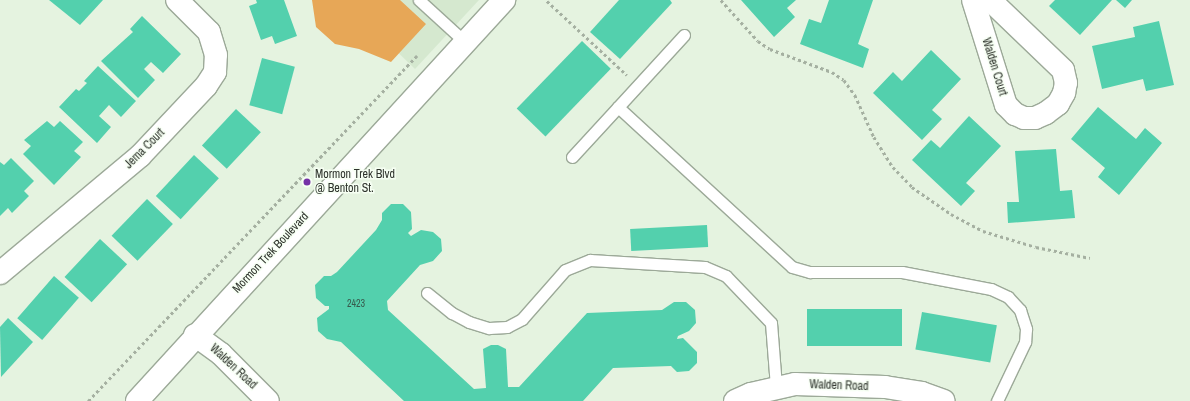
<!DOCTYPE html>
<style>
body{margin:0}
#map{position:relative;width:1190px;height:401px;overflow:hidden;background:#e5f3e0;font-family:"Archivo Narrow",sans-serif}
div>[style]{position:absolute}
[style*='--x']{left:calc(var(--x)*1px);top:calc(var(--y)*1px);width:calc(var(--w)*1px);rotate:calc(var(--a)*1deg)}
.built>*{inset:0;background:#d5e8cf}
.forest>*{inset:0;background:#e7a757}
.building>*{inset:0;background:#53d0ad;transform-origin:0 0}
.path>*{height:2.5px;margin-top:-1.25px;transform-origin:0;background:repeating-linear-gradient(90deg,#a5b0a1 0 3px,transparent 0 6px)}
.roads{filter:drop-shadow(1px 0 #9ca998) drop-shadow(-1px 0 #9ca998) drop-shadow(0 1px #9ca998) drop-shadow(0 -1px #9ca998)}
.service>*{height:11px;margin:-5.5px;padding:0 5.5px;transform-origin:5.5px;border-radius:5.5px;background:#fff}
.minor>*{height:22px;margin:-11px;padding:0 11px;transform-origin:11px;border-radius:11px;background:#fff}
.secondary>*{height:22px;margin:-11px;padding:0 11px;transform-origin:11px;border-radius:11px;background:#fff}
.dots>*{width:11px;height:11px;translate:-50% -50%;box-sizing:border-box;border:2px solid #f6fff3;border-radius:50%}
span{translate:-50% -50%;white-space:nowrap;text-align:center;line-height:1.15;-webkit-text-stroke:3px #f6fff3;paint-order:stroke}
.number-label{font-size:10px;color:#375a4c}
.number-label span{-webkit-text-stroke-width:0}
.street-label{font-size:12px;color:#2e332c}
.poi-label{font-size:12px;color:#2e332c}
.left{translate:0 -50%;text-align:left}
</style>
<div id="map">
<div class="built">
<div style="clip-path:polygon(344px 0,479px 0,415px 69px)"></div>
</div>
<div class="forest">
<div style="clip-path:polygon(312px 0,400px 0,426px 24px,391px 62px,359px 49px,335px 44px,316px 27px)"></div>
</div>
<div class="building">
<div style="clip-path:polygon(49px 0,103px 0,80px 25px)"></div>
<div style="clip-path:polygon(256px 0,284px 0,297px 36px,275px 44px,272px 36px,261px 40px,249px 6px,257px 3px)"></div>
<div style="clip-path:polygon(619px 0,670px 0,672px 3px,620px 59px,590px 32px)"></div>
<div style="clip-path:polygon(741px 0,796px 0,787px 8px,795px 17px,774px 37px)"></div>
<div style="clip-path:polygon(829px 0,873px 0,858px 44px,869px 49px,863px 68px,800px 44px,809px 19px,821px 23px)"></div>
<div style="clip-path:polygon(1055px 0,1112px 0,1080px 35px,1049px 6px)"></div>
<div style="clip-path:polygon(1116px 0,1132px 0,1125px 8px)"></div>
<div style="clip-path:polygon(142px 16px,181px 54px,163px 73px,151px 62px,144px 69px,155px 80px,138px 98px,101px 61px,133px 32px,130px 29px)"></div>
<div style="clip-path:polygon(1159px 21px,1174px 85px,1146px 91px,1143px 79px,1102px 89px,1092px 46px,1135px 37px,1133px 27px)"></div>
<div style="left:582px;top:41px;width:40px;height:94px;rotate:44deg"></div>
<div style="clip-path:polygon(931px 50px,961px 79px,932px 110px,942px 119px,922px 140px,873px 93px,893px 72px,902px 81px)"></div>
<div style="left:262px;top:58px;width:34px;height:49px;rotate:15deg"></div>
<div style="clip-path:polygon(98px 66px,136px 101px,121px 117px,109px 105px,99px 116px,111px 127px,97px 143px,59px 107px,76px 89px,79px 91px,87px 83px,84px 81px)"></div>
<div style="clip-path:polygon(1098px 107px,1136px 139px,1145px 128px,1162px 143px,1119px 195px,1098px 177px,1105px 168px,1071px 139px)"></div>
<div style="left:236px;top:109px;width:34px;height:50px;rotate:43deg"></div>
<div style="clip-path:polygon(969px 116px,1001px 146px,966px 183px,975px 191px,961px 206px,912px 160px,931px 140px,940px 148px)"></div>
<div style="clip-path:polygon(47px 121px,54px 127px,60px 121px,83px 142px,74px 151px,81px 157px,54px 185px,23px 154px,31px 146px,24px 140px)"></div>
<div style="clip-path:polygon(1056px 149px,1060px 191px,1072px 190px,1075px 218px,1008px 223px,1007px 202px,1019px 202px,1015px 151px)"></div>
<div style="left:194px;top:155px;width:34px;height:56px;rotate:43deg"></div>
<div style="clip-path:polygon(11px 158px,34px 181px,24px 191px,29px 196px,12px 213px,8px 208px,0 216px,0 162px,4px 165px)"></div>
<div style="left:147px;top:199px;width:36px;height:51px;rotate:44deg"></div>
<div style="clip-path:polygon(391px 204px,403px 204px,411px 212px,412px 229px,408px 233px,411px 236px,421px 230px,433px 232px,441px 239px,442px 251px,433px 261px,420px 265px,387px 301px,388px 310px,474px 389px,486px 388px,483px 349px,491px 345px,498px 345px,506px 349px,508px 387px,519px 387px,587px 313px,662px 310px,674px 302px,686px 302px,695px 310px,696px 323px,689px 331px,678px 336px,677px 339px,683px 338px,697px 352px,697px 363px,689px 371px,677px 372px,671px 366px,613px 368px,583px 401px,404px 401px,341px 342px,327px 339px,318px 331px,317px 318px,329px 309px,329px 306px,325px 306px,316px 298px,315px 285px,324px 276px,331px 276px,337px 272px,376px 230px,382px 220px,382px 213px)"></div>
<div style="left:707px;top:225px;width:22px;height:77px;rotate:87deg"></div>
<div style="left:100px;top:239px;width:37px;height:52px;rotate:43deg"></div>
<div style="left:54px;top:276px;width:33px;height:56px;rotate:41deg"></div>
<div style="left:807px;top:309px;width:95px;height:37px"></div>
<div style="left:922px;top:312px;width:76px;height:38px;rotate:10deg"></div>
<div style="clip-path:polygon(8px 318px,33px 342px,1px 377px,0 327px)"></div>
</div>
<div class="path">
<div style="--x:721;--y:0;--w:55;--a:47.9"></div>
<div style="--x:758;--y:41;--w:14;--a:34"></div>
<div style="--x:770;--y:49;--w:66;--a:20.4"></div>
<div style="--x:832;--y:72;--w:14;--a:34"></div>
<div style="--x:844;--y:80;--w:19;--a:54"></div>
<div style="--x:855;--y:95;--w:46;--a:65.7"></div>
<div style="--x:874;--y:137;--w:36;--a:58"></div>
<div style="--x:893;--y:167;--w:28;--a:46"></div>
<div style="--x:912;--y:187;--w:47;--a:34.7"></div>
<div style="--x:951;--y:214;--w:36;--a:28"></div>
<div style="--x:983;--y:231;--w:55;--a:16.8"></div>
<div style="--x:1036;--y:247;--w:55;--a:11.5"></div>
<div style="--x:547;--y:1;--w:109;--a:42.8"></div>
<div style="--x:88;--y:401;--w:477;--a:-46.4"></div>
</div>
<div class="roads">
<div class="service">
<div style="--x:419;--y:0;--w:62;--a:42.4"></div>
<div style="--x:684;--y:35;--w:98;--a:132.5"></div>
<div style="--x:618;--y:107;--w:236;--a:42.6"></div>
<div style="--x:792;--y:267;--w:19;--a:16"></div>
<div style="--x:810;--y:272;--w:92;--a:0"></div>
<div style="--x:902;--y:272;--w:91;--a:10.8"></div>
<div style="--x:991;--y:289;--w:19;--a:25"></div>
<div style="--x:1008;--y:297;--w:18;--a:47"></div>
<div style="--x:1020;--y:310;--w:20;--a:72"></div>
<div style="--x:1026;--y:329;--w:13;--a:94"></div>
<div style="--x:1025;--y:342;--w:65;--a:115.4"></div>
<div style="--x:572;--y:157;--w:68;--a:-47.4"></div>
<div style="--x:427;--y:293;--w:32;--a:39"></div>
<div style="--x:452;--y:313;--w:19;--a:28"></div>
<div style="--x:469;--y:322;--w:21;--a:17"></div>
<div style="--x:489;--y:328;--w:18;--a:-3"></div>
<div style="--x:507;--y:327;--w:17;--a:-28"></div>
<div style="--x:522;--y:319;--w:65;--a:-48.7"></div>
<div style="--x:565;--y:270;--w:27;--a:-22"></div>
<div style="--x:590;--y:260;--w:115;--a:3.5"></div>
<div style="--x:705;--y:267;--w:23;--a:23"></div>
<div style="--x:726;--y:276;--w:65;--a:46.2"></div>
<div style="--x:771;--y:323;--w:64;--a:85.5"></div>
</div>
<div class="minor">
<div style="--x:973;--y:0;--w:110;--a:72.6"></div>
<div style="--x:1006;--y:105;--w:13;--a:45"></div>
<div style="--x:1015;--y:114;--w:10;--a:24"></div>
<div style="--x:1024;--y:118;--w:11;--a:0"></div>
<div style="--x:1035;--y:118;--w:12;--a:-24"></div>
<div style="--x:1046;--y:113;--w:15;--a:-37"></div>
<div style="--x:1058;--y:104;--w:13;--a:-61"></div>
<div style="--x:1064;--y:93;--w:10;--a:-79"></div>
<div style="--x:1066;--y:83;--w:13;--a:-103"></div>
<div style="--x:1063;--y:70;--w:101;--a:-136.2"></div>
<div style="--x:0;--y:273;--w:182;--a:-39.9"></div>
<div style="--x:140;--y:156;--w:96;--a:-46.7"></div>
<div style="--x:206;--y:86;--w:17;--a:-57"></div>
<div style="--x:215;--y:72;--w:17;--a:-87"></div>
<div style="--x:216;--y:55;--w:24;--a:-107"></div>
<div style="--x:209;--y:32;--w:45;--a:-135"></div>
<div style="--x:195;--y:335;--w:32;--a:36"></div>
<div style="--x:221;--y:354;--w:66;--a:45"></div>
<div style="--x:735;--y:401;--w:17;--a:-24"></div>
<div style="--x:751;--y:394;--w:45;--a:-12.8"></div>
<div style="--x:795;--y:384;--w:90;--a:1.9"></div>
<div style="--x:885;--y:387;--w:37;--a:9"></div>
<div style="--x:922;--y:393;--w:23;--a:20"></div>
</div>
<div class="secondary">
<div style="--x:137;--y:401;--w:544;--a:-47.53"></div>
</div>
</div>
<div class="dots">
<div style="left:307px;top:182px;background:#7532a6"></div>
</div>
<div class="number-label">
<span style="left:356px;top:304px">2423</span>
</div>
<div class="street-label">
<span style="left:994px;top:67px;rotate:73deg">Walden Court</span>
<span style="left:145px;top:149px;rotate:-45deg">Jema Court</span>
<span style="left:271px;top:253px;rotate:-47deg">Mormon Trek Boulevard</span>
<span style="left:233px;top:367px;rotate:43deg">Walden Road</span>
<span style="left:839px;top:386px;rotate:2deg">Walden Road</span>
</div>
<div class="poi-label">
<span class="left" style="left:315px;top:182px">Mormon Trek Blvd<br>@ Benton St.</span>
</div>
</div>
